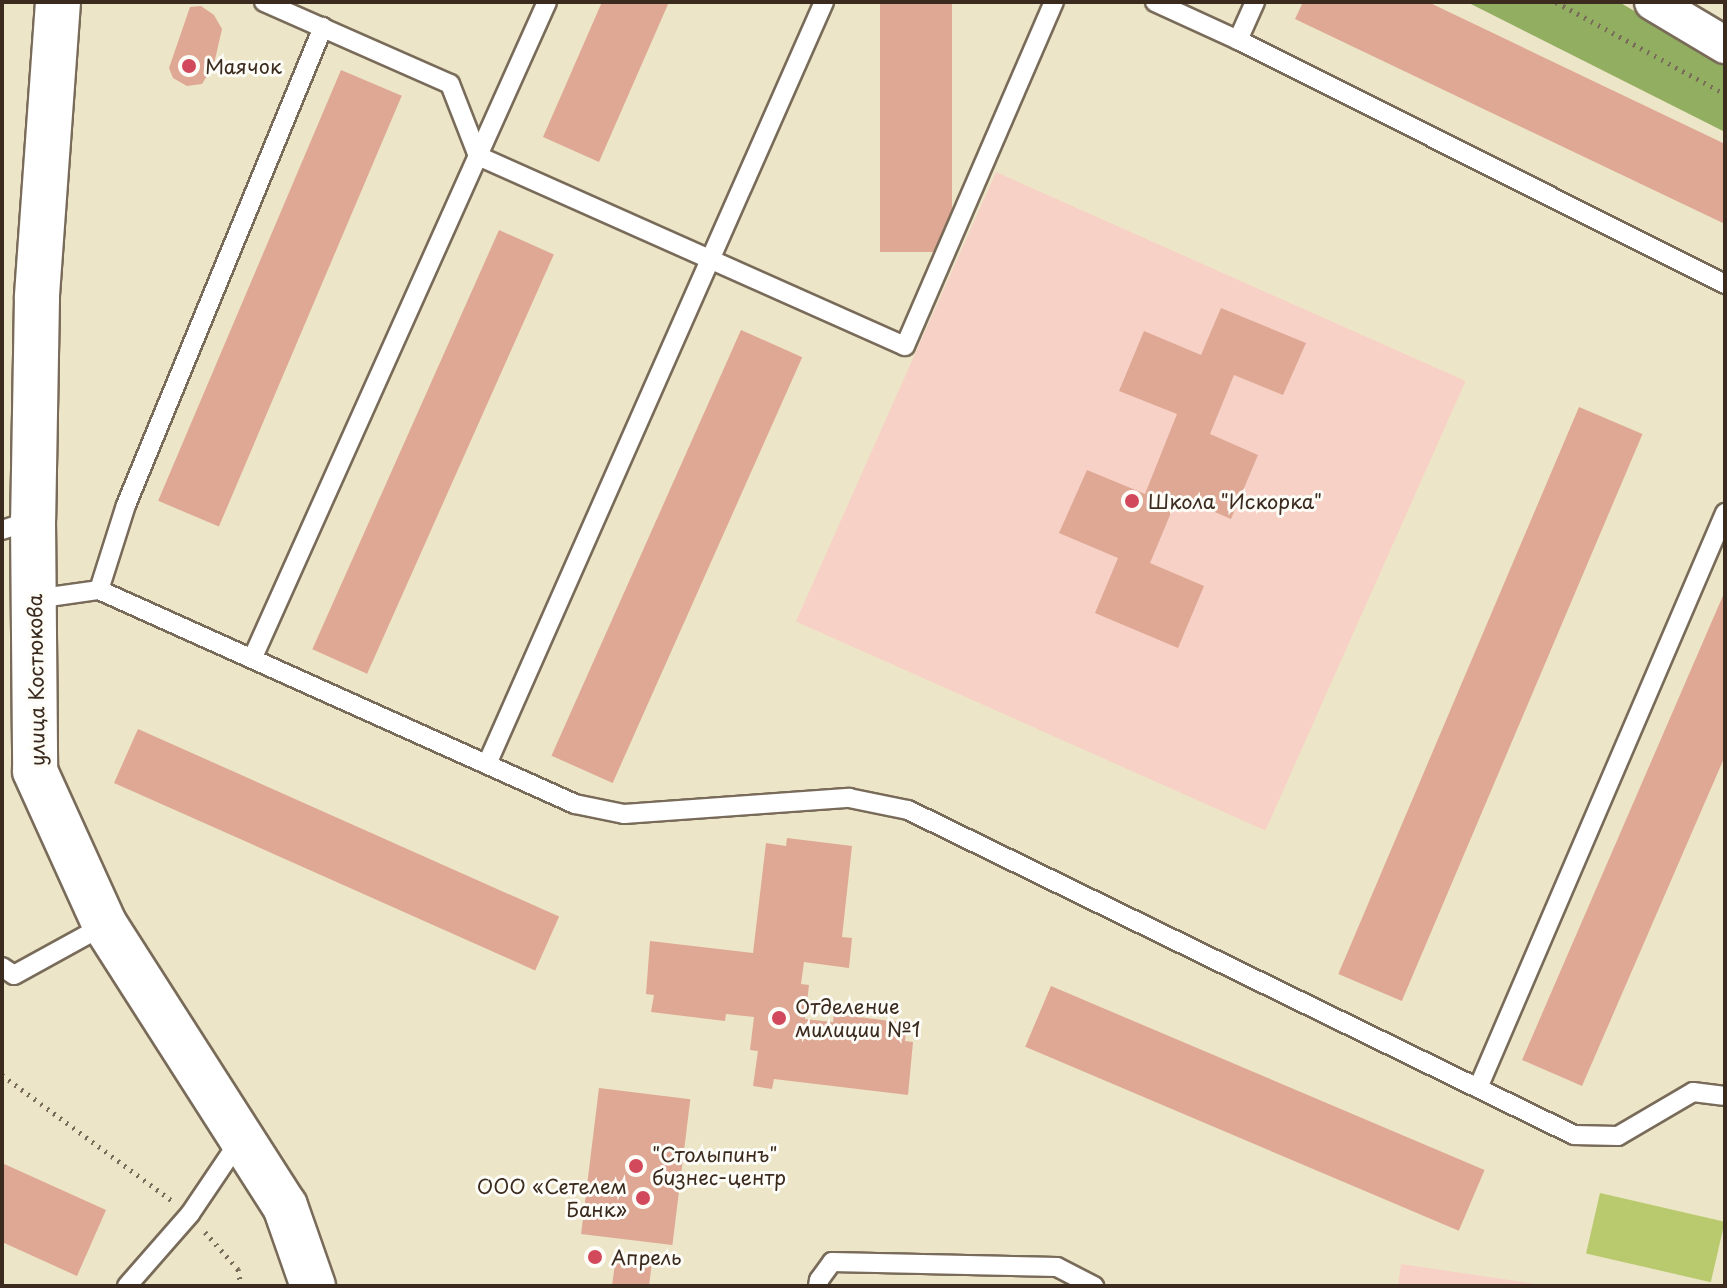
<!DOCTYPE html>
<meta charset="utf-8">
<style>
body{margin:0}
#map{position:relative;width:1727px;height:1288px;overflow:hidden;background:#ede5c7;font-family:"Playpen Sans",sans-serif}
div>[style]{position:absolute}
[style*='--x']{left:calc(var(--x)*1px);top:calc(var(--y)*1px);width:calc(var(--w)*1px);rotate:calc(var(--a)*1deg)}
.built>*{inset:0;background:#f7d1c6;transform-origin:0 0}
.green>*{inset:0;background:#b8ca6d;transform-origin:0 0}
.forest>*{inset:0;background:#92ae60}
.building>*{inset:0;background:#dea894;transform-origin:0 0}
.path>*{height:5px;margin-top:-2.5px;transform-origin:0;background:repeating-linear-gradient(90deg,#796b59 0 2px,transparent 0 8px)}
.roads{filter:drop-shadow(2px 0 #796b59) drop-shadow(-2px 0 #796b59) drop-shadow(0 2px #796b59) drop-shadow(0 -2px #796b59)}
.lane>*{height:18px;margin:-9px;padding:0 9px;transform-origin:9px;border-radius:9px;background:#fff}
.street>*{height:36px;margin:-18px;padding:0 18px;transform-origin:18px;border-radius:18px;background:#fff}
.secondary>*{height:44px;margin:-22px;padding:0 22px;transform-origin:22px;border-radius:22px;background:#fff}
.dots>*{width:22px;height:22px;translate:-50% -50%;box-sizing:border-box;border:4px solid #fdfcf7;border-radius:50%}
span{translate:-50% -50%;white-space:nowrap;text-align:center;line-height:1.15;-webkit-text-stroke:6px #fdfcf7;paint-order:stroke}
.poi-label{font-size:20px;color:#3b2a1e}
.left{translate:0 -50%;text-align:left}
.right{translate:-100% -50%;text-align:right}
.street-label{font-size:20px;color:#3b2a1e}
.frame{position:absolute;inset:0;border:4px solid #3b2a1e;pointer-events:none}
</style>
<div id="map">
<div class="built">
<div style="left:996px;top:172px;width:514px;height:492px;rotate:24deg"></div>
<div style="clip-path:polygon(1401px 1264px,1550px 1286px,1398px 1286px)"></div>
</div>
<div class="green">
<div style="left:1600px;top:1193px;width:128px;height:62px;rotate:13deg"></div>
</div>
<div class="forest">
<div style="clip-path:polygon(1467px 2px,1619px 2px,1725px 64px,1725px 132px)"></div>
</div>
<div class="building">
<div style="clip-path:polygon(602px 2px,669px 2px,599px 162px,543px 137px)"></div>
<div style="left:880px;top:2px;width:72px;height:250px"></div>
<div style="clip-path:polygon(1303px 2px,1428px 2px,1725px 144px,1725px 224px,1295px 19px)"></div>
<div style="clip-path:polygon(201px 6px,214px 15px,222px 29px,214px 64px,202px 84px,187px 86px,173px 78px,169px 68px,190px 7px)"></div>
<div style="left:341px;top:70px;width:66px;height:468px;rotate:23deg"></div>
<div style="left:499px;top:230px;width:60px;height:459px;rotate:24deg"></div>
<div style="clip-path:polygon(1221px 308px,1306px 343px,1283px 395px,1234px 375px,1210px 434px,1258px 455px,1231px 519px,1178px 496px,1150px 563px,1204px 586px,1178px 648px,1095px 613px,1118px 558px,1059px 533px,1087px 470px,1145px 494px,1177px 414px,1119px 391px,1144px 331px,1201px 355px)"></div>
<div style="left:741px;top:330px;width:67px;height:466px;rotate:24deg"></div>
<div style="left:1579px;top:407px;width:69px;height:616px;rotate:23deg"></div>
<div style="clip-path:polygon(1725px 591px,1725px 756px,1582px 1086px,1522px 1060px)"></div>
<div style="left:138px;top:729px;width:461px;height:59px;rotate:24deg"></div>
<div style="clip-path:polygon(787px 838px,852px 846px,842px 937px,852px 938px,849px 968px,804px 962px,801px 984px,809px 985px,805px 1019px,833px 1022px,834px 1014px,907px 1023px,905px 1041px,913px 1042px,908px 1095px,774px 1079px,772px 1089px,753px 1086px,758px 1051px,750px 1050px,754px 1017px,726px 1014px,725px 1021px,651px 1012px,654px 995px,646px 994px,650px 941px,753px 953px,766px 843px,786px 846px)"></div>
<div style="left:1051px;top:986px;width:471px;height:66px;rotate:23deg"></div>
<div style="left:599px;top:1088px;width:92px;height:147px;rotate:7deg"></div>
<div style="clip-path:polygon(2px 1163px,106px 1210px,77px 1276px,2px 1242px)"></div>
<div style="clip-path:polygon(616px 1256px,652px 1262px,649px 1286px,612px 1286px)"></div>
</div>
<div class="path">
<div style="--x:1556;--y:2;--w:192;--a:28.6"></div>
<div style="--x:2;--y:1075;--w:212;--a:36.5"></div>
<div style="--x:205;--y:1232;--w:50;--a:48.3"></div>
<div style="--x:238;--y:1269;--w:17;--a:80"></div>
</div>
<div class="roads">
<div class="lane">
<div style="--x:264;--y:2;--w:203;--a:23.8"></div>
<div style="--x:450;--y:84;--w:77;--a:68.7"></div>
<div style="--x:478;--y:156;--w:467;--a:24"></div>
<div style="--x:905;--y:346;--w:375;--a:-66.6"></div>
<div style="--x:1155;--y:2;--w:91;--a:24.6"></div>
<div style="--x:1238;--y:40;--w:545;--a:26.61"></div>
<div style="--x:1238;--y:40;--w:42;--a:-65.9"></div>
<div style="--x:2;--y:530;--w:33;--a:-18"></div>
<div style="--x:99;--y:590;--w:89;--a:-72.4"></div>
<div style="--x:126;--y:505;--w:517;--a:-67.6"></div>
<div style="--x:35;--y:599;--w:65;--a:-8"></div>
<div style="--x:99;--y:590;--w:522;--a:24.21"></div>
<div style="--x:575;--y:804;--w:50;--a:11.5"></div>
<div style="--x:624;--y:814;--w:226;--a:-4.1"></div>
<div style="--x:849;--y:798;--w:60;--a:11.5"></div>
<div style="--x:908;--y:810;--w:741;--a:26.01"></div>
<div style="--x:1574;--y:1135;--w:44;--a:1.3"></div>
<div style="--x:1618;--y:1136;--w:87;--a:-30.4"></div>
<div style="--x:1693;--y:1092;--w:32;--a:7"></div>
<div style="--x:253;--y:657;--w:718;--a:-65.83"></div>
<div style="--x:487;--y:764;--w:833;--a:-66.14"></div>
<div style="--x:2;--y:967;--w:14;--a:34"></div>
<div style="--x:14;--y:975;--w:104;--a:-28.8"></div>
<div style="--x:1478;--y:1088;--w:626;--a:-66.75"></div>
<div style="--x:127;--y:1286;--w:96;--a:-48.8"></div>
<div style="--x:190;--y:1214;--w:89;--a:-56"></div>
<div style="--x:818;--y:1286;--w:6;--a:-81"></div>
<div style="--x:819;--y:1280;--w:22;--a:-54"></div>
<div style="--x:832;--y:1262;--w:225;--a:1.3"></div>
<div style="--x:1057;--y:1267;--w:42;--a:27.2"></div>
</div>
<div class="street">
<div style="--x:1653;--y:2;--w:84;--a:30.8"></div>
</div>
<div class="secondary">
<div style="--x:58;--y:2;--w:297;--a:94.1"></div>
<div style="--x:37;--y:298;--w:222;--a:91"></div>
<div style="--x:33;--y:520;--w:251;--a:89.5"></div>
<div style="--x:35;--y:771;--w:169;--a:65.6"></div>
<div style="--x:105;--y:925;--w:334;--a:57.4"></div>
<div style="--x:285;--y:1206;--w:85;--a:70.7"></div>
</div>
</div>
<div class="dots">
<div style="left:189px;top:66px;background:#d1495b"></div>
<div style="left:1132px;top:501px;background:#d1495b"></div>
<div style="left:779px;top:1018px;background:#d1495b"></div>
<div style="left:636px;top:1166px;background:#d1495b"></div>
<div style="left:643px;top:1198px;background:#d1495b"></div>
<div style="left:595px;top:1257px;background:#d1495b"></div>
</div>
<div class="poi-label">
<span class="left" style="left:205px;top:66px">Маячок</span>
<span class="left" style="left:1148px;top:501px">Школа "Искорка"</span>
<span class="left" style="left:795px;top:1018px">Отделение<br>милиции №1</span>
<span class="left" style="left:652px;top:1166px">"Столыпинъ"<br>бизнес-центр</span>
<span class="right" style="left:627px;top:1198px">ООО «Сетелем<br>Банк»</span>
<span class="left" style="left:611px;top:1257px">Апрель</span>
</div>
<div class="street-label">
<span style="left:36px;top:680px;rotate:-91deg">улица Костюкова</span>
</div>
<div class="frame"></div>
</div>
